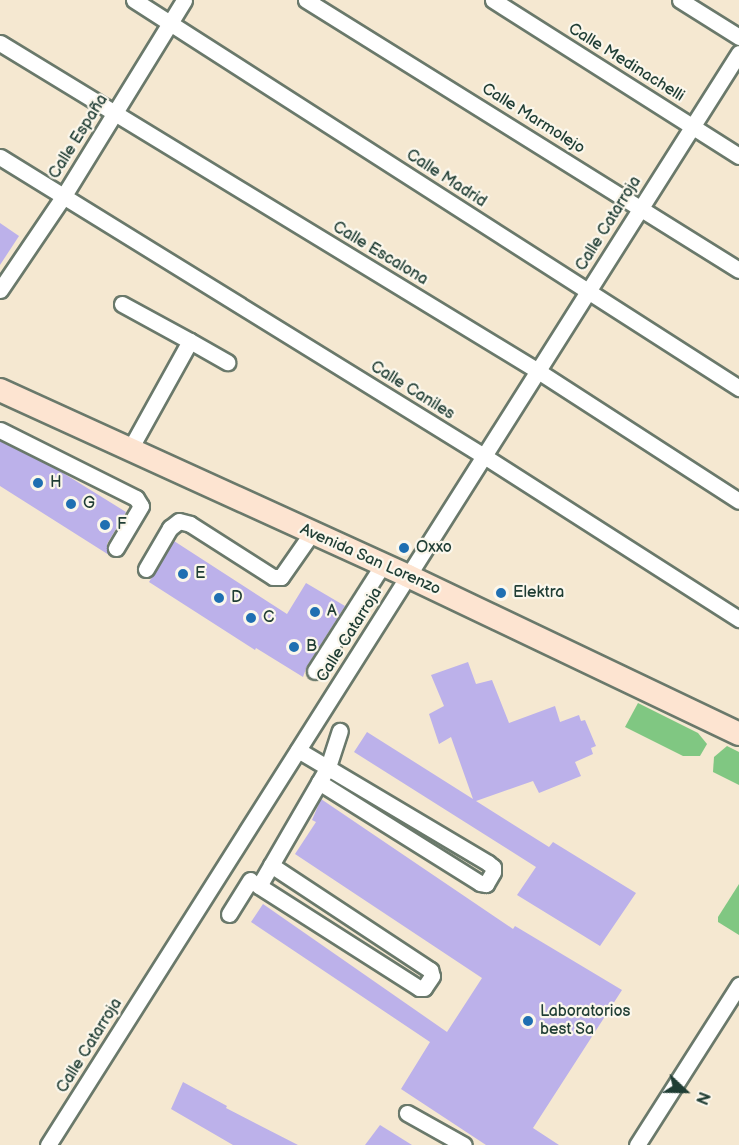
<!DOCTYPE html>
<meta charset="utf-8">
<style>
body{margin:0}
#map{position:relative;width:739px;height:1145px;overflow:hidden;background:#f5e8d1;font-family:"Balsamiq Sans",sans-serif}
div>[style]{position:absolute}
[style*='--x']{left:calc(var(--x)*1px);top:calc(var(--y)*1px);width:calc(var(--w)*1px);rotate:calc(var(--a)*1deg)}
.green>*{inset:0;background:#80c782}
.building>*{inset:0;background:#bcb1ea}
.roads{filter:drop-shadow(2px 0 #6a796b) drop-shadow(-2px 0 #6a796b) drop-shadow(0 2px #6a796b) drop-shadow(0 -2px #6a796b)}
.minor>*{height:15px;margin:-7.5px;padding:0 7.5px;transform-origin:7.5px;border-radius:7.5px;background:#fff}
.secondary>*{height:22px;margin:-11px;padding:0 11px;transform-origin:11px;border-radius:11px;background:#fde4d1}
.dots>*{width:16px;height:16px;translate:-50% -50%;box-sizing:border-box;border:3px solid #fbf7ec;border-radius:50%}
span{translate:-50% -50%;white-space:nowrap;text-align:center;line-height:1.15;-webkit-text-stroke:4.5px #fbf7ec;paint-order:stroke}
.street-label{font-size:16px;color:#1f3d34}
.poi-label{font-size:16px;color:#1f3d34}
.left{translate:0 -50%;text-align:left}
.north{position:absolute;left:655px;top:1061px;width:60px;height:60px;-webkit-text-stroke:4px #fbf7ec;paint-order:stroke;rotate:112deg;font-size:16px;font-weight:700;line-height:24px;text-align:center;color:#1f3d34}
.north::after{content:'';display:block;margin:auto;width:21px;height:27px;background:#1f3d34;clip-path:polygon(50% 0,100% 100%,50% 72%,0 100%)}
</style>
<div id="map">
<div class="green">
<div style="clip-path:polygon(638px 703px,698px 733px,707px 744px,700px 756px,683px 756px,625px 727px)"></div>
<div style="clip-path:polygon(727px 746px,739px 752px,739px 785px,713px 772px,714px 757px)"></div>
<div style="clip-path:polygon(739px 884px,739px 935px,718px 922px,718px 917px)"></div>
</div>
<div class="building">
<div style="clip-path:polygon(0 223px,19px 236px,0 265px)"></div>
<div style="clip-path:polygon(0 441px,55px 468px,126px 512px,107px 544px,109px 555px,0 486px)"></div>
<div style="clip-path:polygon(174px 541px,287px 614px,306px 583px,345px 606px,307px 666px,303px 677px,256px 648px,255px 650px,149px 582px)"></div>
<div style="clip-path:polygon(468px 662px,476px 684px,492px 680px,509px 723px,555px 706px,560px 722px,579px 715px,581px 721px,585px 720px,596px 746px,591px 748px,593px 754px,575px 762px,581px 776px,539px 793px,533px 781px,476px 801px,549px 847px,553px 842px,636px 893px,600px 946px,517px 895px,536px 867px,354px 752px,367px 732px,473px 799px,451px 737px,439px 744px,429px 714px,444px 706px,431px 675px)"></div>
<div style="clip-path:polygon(321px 799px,513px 929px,515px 926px,622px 990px,533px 1128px,559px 1145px,486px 1145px,401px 1089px,430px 1042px,251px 922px,263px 904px,447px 1032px,482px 978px,295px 854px,316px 822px,312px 820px)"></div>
<div style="clip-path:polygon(183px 1082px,227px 1106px,226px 1108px,298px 1145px,233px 1145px,171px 1109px)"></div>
<div style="clip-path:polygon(380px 1125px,412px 1145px,365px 1145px)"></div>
</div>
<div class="roads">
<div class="minor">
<div style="--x:134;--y:0;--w:719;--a:32.67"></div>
<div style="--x:306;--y:0;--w:510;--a:31.95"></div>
<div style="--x:493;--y:0;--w:291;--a:32.4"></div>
<div style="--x:680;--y:0;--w:70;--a:32.1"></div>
<div style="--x:0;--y:43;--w:630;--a:31.37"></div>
<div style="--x:538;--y:371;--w:239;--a:32.9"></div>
<div style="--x:0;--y:157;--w:569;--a:31.71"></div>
<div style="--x:484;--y:456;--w:303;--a:32.6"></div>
<div style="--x:0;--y:290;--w:112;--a:-55.9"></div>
<div style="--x:63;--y:197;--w:231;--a:-58.4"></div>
<div style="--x:122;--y:304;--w:77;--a:28.6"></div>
<div style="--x:190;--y:341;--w:126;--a:119"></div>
<div style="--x:190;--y:341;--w:43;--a:29.6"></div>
<div style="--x:0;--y:430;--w:152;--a:26.6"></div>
<div style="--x:136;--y:498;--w:9;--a:58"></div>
<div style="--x:141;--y:506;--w:49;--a:120.8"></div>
<div style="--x:146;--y:569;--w:48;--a:-59.7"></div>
<div style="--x:170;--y:528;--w:11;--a:-38"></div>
<div style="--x:179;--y:521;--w:11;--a:15"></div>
<div style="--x:190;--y:524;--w:98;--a:32.6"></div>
<div style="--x:273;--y:577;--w:8;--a:0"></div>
<div style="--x:281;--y:577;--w:52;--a:-55.1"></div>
<div style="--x:315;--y:671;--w:125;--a:-57.5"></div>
<div style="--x:298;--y:750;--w:221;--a:30.7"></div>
<div style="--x:488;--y:863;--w:6;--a:39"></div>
<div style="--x:493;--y:867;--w:5;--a:90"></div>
<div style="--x:493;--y:872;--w:14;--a:120"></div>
<div style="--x:486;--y:884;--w:6;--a:-171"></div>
<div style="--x:480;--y:883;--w:190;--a:-147.9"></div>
<div style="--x:271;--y:865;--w:191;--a:33.4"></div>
<div style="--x:430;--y:970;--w:6;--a:72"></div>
<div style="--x:432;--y:976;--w:14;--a:124"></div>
<div style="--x:424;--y:988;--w:5;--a:180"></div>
<div style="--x:419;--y:988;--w:190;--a:-147.5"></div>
<div style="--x:259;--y:886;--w:138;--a:-59.9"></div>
<div style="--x:328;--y:767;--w:38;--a:-72"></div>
<div style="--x:229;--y:914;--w:40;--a:-58"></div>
<div style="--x:407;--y:1113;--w:65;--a:29.3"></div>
<div style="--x:48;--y:1145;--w:1292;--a:-57.68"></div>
<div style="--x:637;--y:1145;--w:190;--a:-57.5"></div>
</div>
<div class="secondary">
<div style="--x:0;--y:390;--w:448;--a:24.5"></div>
<div style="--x:408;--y:576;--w:367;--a:25.5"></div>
</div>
</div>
<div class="dots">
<div style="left:38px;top:483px;background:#1f6fb2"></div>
<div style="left:71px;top:504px;background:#1f6fb2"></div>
<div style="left:105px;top:525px;background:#1f6fb2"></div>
<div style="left:404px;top:548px;background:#1f6fb2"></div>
<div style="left:183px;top:574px;background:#1f6fb2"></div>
<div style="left:501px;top:593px;background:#1f6fb2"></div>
<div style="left:219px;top:598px;background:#1f6fb2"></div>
<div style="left:315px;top:612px;background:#1f6fb2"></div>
<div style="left:251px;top:618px;background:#1f6fb2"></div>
<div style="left:294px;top:647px;background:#1f6fb2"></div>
<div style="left:528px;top:1021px;background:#1f6fb2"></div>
</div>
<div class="street-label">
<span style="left:626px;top:63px;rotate:32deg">Calle Medinachelli</span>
<span style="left:533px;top:119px;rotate:32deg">Calle Marmolejo</span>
<span style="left:79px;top:137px;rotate:-58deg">Calle España</span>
<span style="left:446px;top:179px;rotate:33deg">Calle Madrid</span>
<span style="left:609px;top:224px;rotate:-58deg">Calle Catarroja</span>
<span style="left:380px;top:254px;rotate:31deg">Calle Escalona</span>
<span style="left:412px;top:391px;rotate:32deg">Calle Caniles</span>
<span style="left:370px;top:560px;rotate:24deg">Avenida San Lorenzo</span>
<span style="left:350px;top:635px;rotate:-58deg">Calle Catarroja</span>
<span style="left:90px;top:1046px;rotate:-58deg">Calle Catarroja</span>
</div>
<div class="poi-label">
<span class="left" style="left:50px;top:483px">H</span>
<span class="left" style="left:83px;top:504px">G</span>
<span class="left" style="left:117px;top:525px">F</span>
<span class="left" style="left:416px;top:548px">Oxxo</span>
<span class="left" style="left:195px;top:574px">E</span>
<span class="left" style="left:513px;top:593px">Elektra</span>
<span class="left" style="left:231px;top:598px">D</span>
<span class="left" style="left:327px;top:612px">A</span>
<span class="left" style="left:263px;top:618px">C</span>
<span class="left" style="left:306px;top:647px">B</span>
<span class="left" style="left:540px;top:1021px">Laboratorios<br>best Sa</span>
</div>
<div class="north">N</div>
</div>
